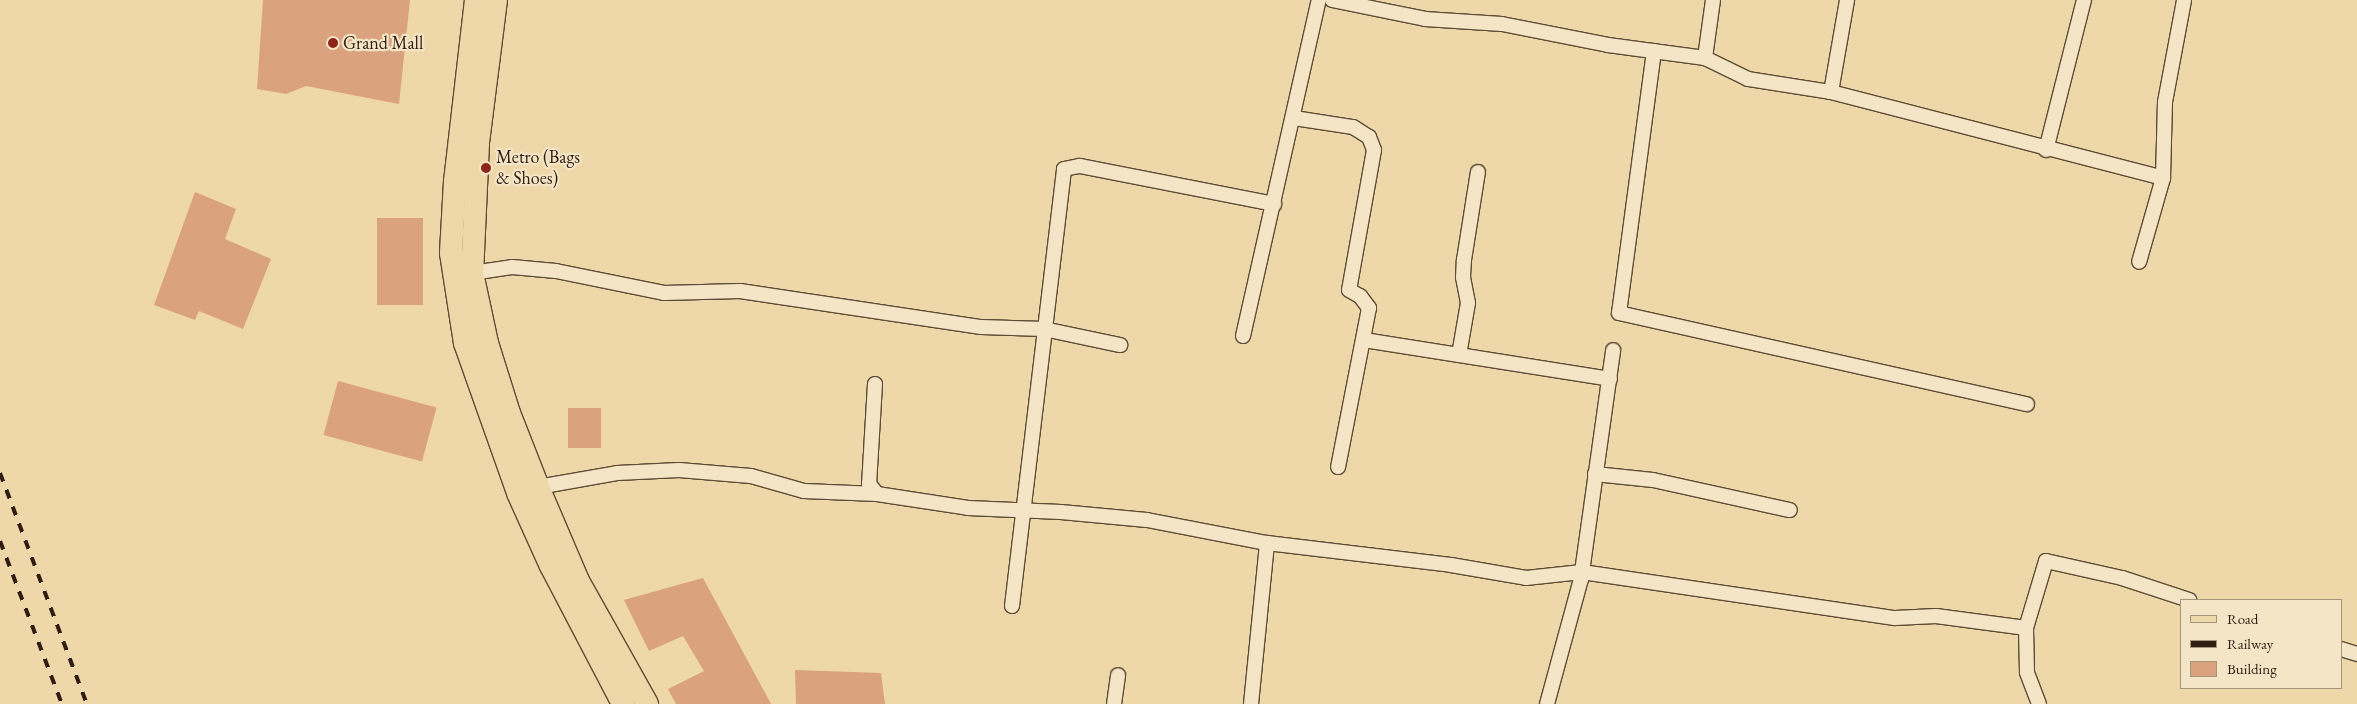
<!DOCTYPE html>
<style>
body{margin:0}
#map{position:relative;width:2357px;height:704px;overflow:hidden;background:#eed7a8;font-family:"EB Garamond",serif}
div>[style]{position:absolute}
[style*='--x']{left:calc(var(--x)*1px);top:calc(var(--y)*1px);width:calc(var(--w)*1px);rotate:calc(var(--a)*1deg)}
.building>*{inset:0;background:#dba27f;transform-origin:0 0}
.roads{filter:drop-shadow(1px 0 #5e4c36) drop-shadow(-1px 0 #5e4c36) drop-shadow(0 1px #5e4c36) drop-shadow(0 -1px #5e4c36)}
.minor>*{height:14px;margin:-7px;padding:0 7px;transform-origin:7px;border-radius:7px;background:#f4e5c6}
.primary>*{height:22px;margin:-11px;padding:0 11px;transform-origin:11px;border-radius:11px;background:#eed7a8}
.rail>*{height:4px;margin-top:-2px;transform-origin:0;background:repeating-linear-gradient(90deg,#2e1d10 0 9px,transparent 0 18px)}
.dots>*{width:14px;height:14px;translate:-50% -50%;box-sizing:border-box;border:2px solid #f4e5c6;border-radius:50%}
span{translate:-50% -50%;white-space:nowrap;text-align:center;line-height:1.15;-webkit-text-stroke:4.5px #f4e5c6;paint-order:stroke}
.poi-label{font-size:18px;color:#2e1d10}
.left{translate:0 -50%;text-align:left}
.legend{position:absolute;left:2180px;top:599px;width:162px;height:90px;box-sizing:border-box;background:#f4e5c6;border:1px solid #a5957d;margin:0;padding:6px 9px;list-style:none;font-size:15px;color:#2e1d10}
.legend li{display:flex;align-items:center;gap:10px;height:25px}
.legend b{width:25px;border:1px solid #a5957d}
</style>
<div id="map">
<div class="building">
<div style="clip-path:polygon(263px 0,410px 0,399px 104px,306px 86px,286px 94px,257px 89px)"></div>
<div style="clip-path:polygon(195px 192px,236px 209px,225px 239px,271px 259px,243px 329px,199px 311px,195px 320px,154px 305px)"></div>
<div style="left:377px;top:218px;width:46px;height:87px"></div>
<div style="left:338px;top:381px;width:102px;height:56px;rotate:15deg"></div>
<div style="left:568px;top:408px;width:33px;height:40px"></div>
<div style="clip-path:polygon(703px 578px,771px 704px,676px 704px,668px 689px,704px 671px,683px 636px,649px 651px,624px 600px)"></div>
<div style="clip-path:polygon(795px 670px,881px 673px,885px 704px,796px 704px)"></div>
</div>
<div class="roads">
<div class="minor">
<div style="--x:1332;--y:0;--w:95;--a:11.5"></div>
<div style="--x:1425;--y:19;--w:77;--a:3.7"></div>
<div style="--x:1502;--y:24;--w:108;--a:11.2"></div>
<div style="--x:1608;--y:45;--w:98;--a:7.6"></div>
<div style="--x:1713;--y:0;--w:59;--a:97.9"></div>
<div style="--x:1705;--y:58;--w:48;--a:26"></div>
<div style="--x:1748;--y:79;--w:84;--a:8.9"></div>
<div style="--x:1831;--y:92;--w:343;--a:14.5"></div>
<div style="--x:2163;--y:178;--w:87;--a:105.9"></div>
<div style="--x:1654;--y:51;--w:264;--a:97.6"></div>
<div style="--x:1619;--y:313;--w:418;--a:12.6"></div>
<div style="--x:1831;--y:92;--w:93;--a:-80.1"></div>
<div style="--x:1294;--y:118;--w:60;--a:8.7"></div>
<div style="--x:1353;--y:127;--w:19;--a:32"></div>
<div style="--x:1369;--y:137;--w:14;--a:69"></div>
<div style="--x:1374;--y:150;--w:142;--a:100.1"></div>
<div style="--x:1349;--y:290;--w:13;--a:29"></div>
<div style="--x:1360;--y:296;--w:15;--a:53"></div>
<div style="--x:1369;--y:308;--w:162;--a:101"></div>
<div style="--x:2046;--y:150;--w:155;--a:-75.8"></div>
<div style="--x:2163;--y:178;--w:76;--a:-88.5"></div>
<div style="--x:2165;--y:102;--w:104;--a:-79.4"></div>
<div style="--x:472;--y:273;--w:40;--a:-8.5"></div>
<div style="--x:512;--y:267;--w:44;--a:5.2"></div>
<div style="--x:556;--y:271;--w:110;--a:11.5"></div>
<div style="--x:664;--y:293;--w:76;--a:-1.5"></div>
<div style="--x:740;--y:291;--w:244;--a:8.5"></div>
<div style="--x:981;--y:327;--w:63;--a:1.8"></div>
<div style="--x:1044;--y:329;--w:78;--a:11.9"></div>
<div style="--x:1243;--y:336;--w:344;--a:-77.3"></div>
<div style="--x:1364;--y:340;--w:249;--a:9"></div>
<div style="--x:1459;--y:355;--w:53;--a:-80.2"></div>
<div style="--x:1468;--y:303;--w:26;--a:-101"></div>
<div style="--x:1463;--y:277;--w:17;--a:-87"></div>
<div style="--x:1464;--y:260;--w:89;--a:-81"></div>
<div style="--x:875;--y:384;--w:100;--a:93.4"></div>
<div style="--x:869;--y:484;--w:13;--a:51"></div>
<div style="--x:877;--y:494;--w:92;--a:8.7"></div>
<div style="--x:968;--y:508;--w:93;--a:2.5"></div>
<div style="--x:1061;--y:512;--w:86;--a:5.3"></div>
<div style="--x:1147;--y:520;--w:122;--a:10.9"></div>
<div style="--x:1267;--y:543;--w:185;--a:6.8"></div>
<div style="--x:1451;--y:565;--w:76;--a:9.8"></div>
<div style="--x:1526;--y:578;--w:56;--a:-6.1"></div>
<div style="--x:1582;--y:572;--w:316;--a:8.4"></div>
<div style="--x:1895;--y:618;--w:41;--a:-2.8"></div>
<div style="--x:1936;--y:616;--w:91;--a:7.6"></div>
<div style="--x:1595;--y:474;--w:58;--a:5.9"></div>
<div style="--x:1653;--y:480;--w:140;--a:12.4"></div>
<div style="--x:538;--y:487;--w:80;--a:-10"></div>
<div style="--x:617;--y:473;--w:62;--a:-2.8"></div>
<div style="--x:679;--y:470;--w:72;--a:4.8"></div>
<div style="--x:751;--y:476;--w:55;--a:15.8"></div>
<div style="--x:804;--y:491;--w:73;--a:2.4"></div>
<div style="--x:1012;--y:606;--w:440;--a:-83.2"></div>
<div style="--x:1064;--y:169;--w:16;--a:-11"></div>
<div style="--x:1080;--y:166;--w:198;--a:11.1"></div>
<div style="--x:2341;--y:649;--w:17;--a:17"></div>
<div style="--x:1114;--y:704;--w:29;--a:-82"></div>
<div style="--x:1251;--y:704;--w:162;--a:-84.3"></div>
<div style="--x:1547;--y:704;--w:130;--a:-74.8"></div>
<div style="--x:1581;--y:579;--w:231;--a:-82"></div>
<div style="--x:2039;--y:704;--w:34;--a:-111"></div>
<div style="--x:2027;--y:672;--w:44;--a:-91.3"></div>
<div style="--x:2026;--y:628;--w:70;--a:-73.4"></div>
<div style="--x:2046;--y:561;--w:78;--a:12.6"></div>
<div style="--x:2122;--y:578;--w:71;--a:18.2"></div>
</div>
<div class="primary">
<div style="--x:476;--y:0;--w:182;--a:96.6"></div>
<div style="--x:455;--y:181;--w:72;--a:93.2"></div>
<div style="--x:451;--y:253;--w:91;--a:81.2"></div>
<div style="--x:465;--y:343;--w:159;--a:70.5"></div>
<div style="--x:518;--y:493;--w:80;--a:65.7"></div>
<div style="--x:551;--y:566;--w:156;--a:62.4"></div>
<div style="--x:496;--y:0;--w:144;--a:97.2"></div>
<div style="--x:478;--y:143;--w:130;--a:92.6"></div>
<div style="--x:472;--y:273;--w:72;--a:77.9"></div>
<div style="--x:487;--y:343;--w:73;--a:72.6"></div>
<div style="--x:509;--y:413;--w:79;--a:68.6"></div>
<div style="--x:538;--y:487;--w:102;--a:66.9"></div>
<div style="--x:578;--y:581;--w:141;--a:60.7"></div>
</div>
</div>
<div class="rail">
<div style="--x:0;--y:473;--w:247;--a:69.4"></div>
<div style="--x:0;--y:541;--w:174;--a:69.2"></div>
</div>
<div class="dots">
<div style="left:333px;top:43px;background:#8f2418"></div>
<div style="left:486px;top:168px;background:#8f2418"></div>
</div>
<div class="poi-label">
<span class="left" style="left:343px;top:43px">Grand Mall</span>
<span class="left" style="left:496px;top:168px">Metro (Bags<br>&amp; Shoes)</span>
</div>
<ul class="legend">
<li><b style="height:6px;background:#eed7a8"></b>Road</li>
<li><b style="height:6px;background:#2e1d10"></b>Railway</li>
<li><b style="height:14px;background:#dba27f"></b>Building</li>
</ul>
</div>
